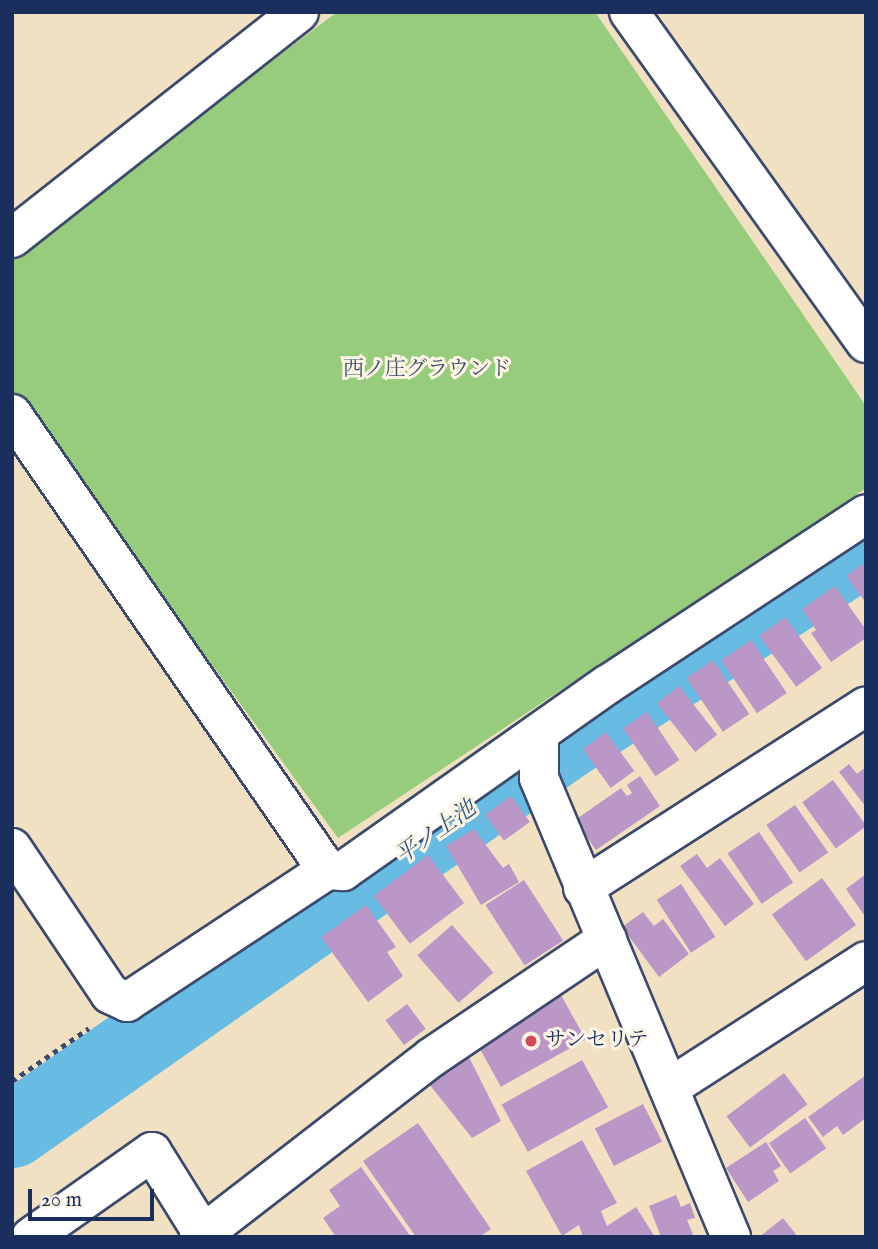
<!DOCTYPE html>
<meta charset="utf-8">
<style>
body{margin:0}
#map{position:relative;width:878px;height:1249px;overflow:hidden;background:#f1e1c2;font-family:"IM FELL English","Noto Serif JP",serif}
div>[style]{position:absolute}
[style*='--x']{left:calc(var(--x)*1px);top:calc(var(--y)*1px);width:calc(var(--w)*1px);rotate:calc(var(--a)*1deg)}
.green>*{inset:0;background:#98cc7d}
.river>*{height:75px;margin:-37.5px;padding:0 37.5px;transform-origin:37.5px;border-radius:37.5px;background:#68bce4}
.building>*{inset:0;background:#ba97c7;transform-origin:0 0}
.path>*{height:4.5px;margin-top:-2.25px;transform-origin:0;background:repeating-linear-gradient(90deg,#3b4a6d 0 5px,transparent 0 10px)}
.roads{filter:drop-shadow(2px 0 #3b4a6d) drop-shadow(-2px 0 #3b4a6d) drop-shadow(0 2px #3b4a6d) drop-shadow(0 -2px #3b4a6d)}
.minor>*{height:38px;margin:-19px;padding:0 19px;transform-origin:19px;border-radius:19px;background:#fff}
.dots>*{width:19px;height:19px;translate:-50% -50%;box-sizing:border-box;border:4px solid #fcf5e5;border-radius:50%}
span{translate:-50% -50%;white-space:nowrap;text-align:center;line-height:1.15;-webkit-text-stroke:6px #fcf5e5;paint-order:stroke}
.park-label{font-size:21px;color:#3a5666}
.poi-label{font-size:21px;color:#1b2f5e}
.left{translate:0 -50%;text-align:left}
.water-label{font-size:23px;color:#325986;font-style:italic}
.frame{position:absolute;inset:0;border:14px solid #1b2f5e;pointer-events:none}
.scale{position:absolute;left:28px;top:1189px;width:126px;height:32px;box-sizing:border-box;border:4px solid #1b2f5e;border-top:0;padding-left:9px;font-size:21px;line-height:24px;white-space:nowrap;color:#1b2f5e;-webkit-text-stroke:5px #fcf5e5;paint-order:stroke}
</style>
<div id="map">
<div class="green">
<div style="clip-path:polygon(337px 12px,595px 12px,866px 406px,866px 488px,338px 838px,12px 390px,12px 256px)"></div>
</div>
<div class="river">
<div style="--x:12;--y:1130;--w:674;--a:-35.03"></div>
<div style="--x:564;--y:743;--w:360;--a:-33"></div>
</div>
<div class="building">
<div style="clip-path:polygon(866px 562px,866px 603px,846px 576px)"></div>
<div style="clip-path:polygon(835px 586px,866px 630px,866px 638px,831px 662px,811px 633px,816px 630px,802px 609px)"></div>
<div style="left:785px;top:617px;width:63px;height:32px;rotate:54deg"></div>
<div style="left:751px;top:640px;width:64px;height:36px;rotate:56deg"></div>
<div style="left:713px;top:660px;width:65px;height:32px;rotate:56deg"></div>
<div style="left:679px;top:686px;width:62px;height:28px;rotate:52deg"></div>
<div style="left:647px;top:712px;width:58px;height:29px;rotate:56deg"></div>
<div style="left:606px;top:732px;width:48px;height:29px;rotate:54deg"></div>
<div style="clip-path:polygon(849px 764px,857px 774px,866px 767px,866px 807px,839px 772px)"></div>
<div style="clip-path:polygon(640px 776px,660px 806px,596px 850px,575px 820px,621px 788px,627px 796px,632px 793px,627px 785px)"></div>
<div style="left:833px;top:780px;width:57px;height:38px;rotate:54deg"></div>
<div style="left:511px;top:796px;width:32px;height:32px;rotate:54deg"></div>
<div style="left:795px;top:805px;width:58px;height:35px;rotate:55deg"></div>
<div style="clip-path:polygon(474px 829px,503px 868px,509px 864px,519px 882px,481px 905px,446px 846px)"></div>
<div style="left:759px;top:832px;width:61px;height:38px;rotate:56deg"></div>
<div style="clip-path:polygon(697px 854px,707px 868px,720px 858px,754px 904px,725px 926px,680px 866px)"></div>
<div style="left:428px;top:855px;width:60px;height:68px;rotate:53deg"></div>
<div style="clip-path:polygon(866px 874px,866px 918px,846px 889px)"></div>
<div style="left:822px;top:878px;width:58px;height:62px;rotate:54deg"></div>
<div style="left:524px;top:880px;width:72px;height:46px;rotate:57deg"></div>
<div style="left:681px;top:884px;width:63px;height:29px;rotate:57deg"></div>
<div style="clip-path:polygon(366px 905px,396px 947px,387px 952px,403px 976px,368px 1002px,321px 937px)"></div>
<div style="clip-path:polygon(643px 912px,654px 926px,663px 919px,689px 954px,659px 977px,622px 927px)"></div>
<div style="left:452px;top:925px;width:63px;height:46px;rotate:49deg"></div>
<div style="left:561px;top:995px;width:51px;height:97px;rotate:61deg"></div>
<div style="left:407px;top:1004px;width:31px;height:27px;rotate:53deg"></div>
<div style="clip-path:polygon(465px 1049px,501px 1121px,472px 1138px,426px 1080px)"></div>
<div style="left:582px;top:1060px;width:54px;height:92px;rotate:61deg"></div>
<div style="left:784px;top:1073px;width:39px;height:72px;rotate:53deg"></div>
<div style="clip-path:polygon(866px 1075px,866px 1118px,843px 1135px,837px 1126px,823px 1137px,808px 1117px)"></div>
<div style="left:643px;top:1104px;width:42px;height:54px;rotate:63deg"></div>
<div style="left:805px;top:1118px;width:37px;height:44px;rotate:55deg"></div>
<div style="clip-path:polygon(418px 1123px,491px 1229px,479px 1237px,416px 1237px,363px 1161px)"></div>
<div style="clip-path:polygon(582px 1140px,617px 1203px,601px 1211px,607px 1226px,636px 1207px,655px 1237px,583px 1237px,579px 1225px,562px 1236px,526px 1171px)"></div>
<div style="clip-path:polygon(766px 1142px,781px 1166px,773px 1171px,779px 1181px,748px 1202px,726px 1168px)"></div>
<div style="clip-path:polygon(361px 1167px,411px 1237px,336px 1237px,323px 1218px,340px 1206px,329px 1190px)"></div>
<div style="clip-path:polygon(676px 1195px,681px 1207px,690px 1203px,695px 1218px,687px 1220px,694px 1237px,661px 1237px,649px 1206px)"></div>
<div style="clip-path:polygon(783px 1218px,798px 1237px,759px 1237px)"></div>
</div>
<div class="path">
<div style="--x:12;--y:1081;--w:93;--a:-34.5"></div>
</div>
<div class="roads">
<div class="minor">
<div style="--x:629;--y:12;--w:407;--a:54.4"></div>
<div style="--x:12;--y:238;--w:365;--a:-38.2"></div>
<div style="--x:12;--y:414;--w:554;--a:55.36"></div>
<div style="--x:539;--y:733;--w:45;--a:90"></div>
<div style="--x:539;--y:778;--w:498;--a:67.3"></div>
<div style="--x:12;--y:848;--w:176;--a:56.1"></div>
<div style="--x:110;--y:994;--w:19;--a:25"></div>
<div style="--x:127;--y:1002;--w:240;--a:-33.4"></div>
<div style="--x:327;--y:870;--w:16;--a:4"></div>
<div style="--x:343;--y:871;--w:323;--a:-35.2"></div>
<div style="--x:607;--y:685;--w:310;--a:-33.4"></div>
<div style="--x:583;--y:888;--w:336;--a:-32.7"></div>
<div style="--x:669;--y:1088;--w:234;--a:-32.8"></div>
<div style="--x:31;--y:1237;--w:148;--a:-35.1"></div>
<div style="--x:152;--y:1152;--w:97;--a:58.1"></div>
<div style="--x:199;--y:1237;--w:294;--a:-37.7"></div>
<div style="--x:432;--y:1057;--w:211;--a:-34"></div>
</div>
</div>
<div class="dots">
<div style="left:531px;top:1041px;background:#d1495b"></div>
</div>
<div class="park-label">
<span style="left:427px;top:370px">西ノ庄グラウンド</span>
</div>
<div class="poi-label">
<span class="left" style="left:545px;top:1041px">サンセリテ</span>
</div>
<div class="water-label">
<span style="left:436px;top:833px;rotate:-35deg">平ノ上池</span>
</div>
<div class="frame"></div>
<div class="scale">20 m</div>
</div>
